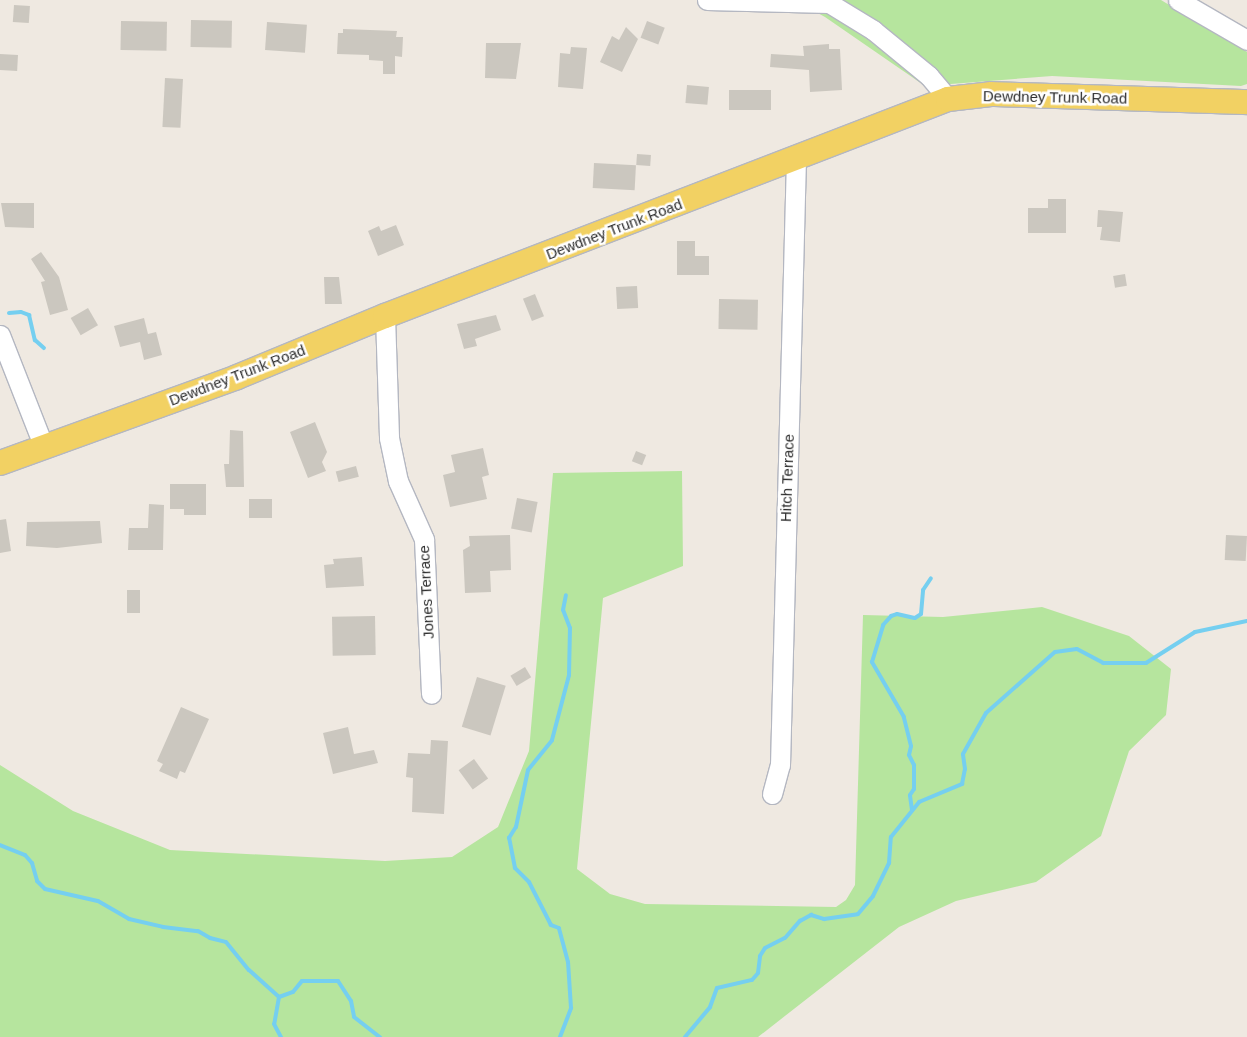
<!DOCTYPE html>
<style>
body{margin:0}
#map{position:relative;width:1247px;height:1037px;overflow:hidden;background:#efe9e1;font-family:Arial,sans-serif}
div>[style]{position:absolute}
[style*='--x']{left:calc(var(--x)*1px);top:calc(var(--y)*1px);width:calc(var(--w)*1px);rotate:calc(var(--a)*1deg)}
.green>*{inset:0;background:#b6e59e}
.stream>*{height:4px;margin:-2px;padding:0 2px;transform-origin:2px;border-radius:2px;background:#75cff0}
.building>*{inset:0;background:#cbc7bf;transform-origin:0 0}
.roads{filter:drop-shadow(1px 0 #b4b7c1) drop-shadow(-1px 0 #b4b7c1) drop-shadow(0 1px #b4b7c1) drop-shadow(0 -1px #b4b7c1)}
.minor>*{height:19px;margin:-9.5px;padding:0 9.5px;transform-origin:9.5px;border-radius:9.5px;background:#fff}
.major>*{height:24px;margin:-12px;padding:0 12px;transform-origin:12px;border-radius:12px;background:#f2d163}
span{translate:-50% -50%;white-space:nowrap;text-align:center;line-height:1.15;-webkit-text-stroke:5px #fff;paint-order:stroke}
.street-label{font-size:15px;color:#2e2e2e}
</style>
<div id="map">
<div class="green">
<div style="clip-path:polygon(794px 0,1161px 0,1247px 52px,1247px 84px,1241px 86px,1052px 76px,925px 86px,825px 17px)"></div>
<div style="clip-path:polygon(682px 471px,683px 566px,603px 598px,577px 869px,610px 894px,645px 904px,836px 907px,846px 900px,855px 885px,863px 615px,943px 617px,1042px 607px,1129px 636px,1171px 669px,1166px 715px,1129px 751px,1101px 836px,1036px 882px,956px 901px,899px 927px,758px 1037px,0 1037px,0 765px,73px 811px,170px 850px,385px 861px,452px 857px,498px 827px,529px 751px,553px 473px)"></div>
</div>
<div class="stream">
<div style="--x:9;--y:313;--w:12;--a:-5"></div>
<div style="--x:21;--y:312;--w:9;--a:21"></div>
<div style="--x:29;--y:315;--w:26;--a:77"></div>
<div style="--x:35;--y:340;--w:12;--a:42"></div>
<div style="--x:912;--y:810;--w:15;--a:-98"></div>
<div style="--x:910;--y:795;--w:7;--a:-56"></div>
<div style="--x:914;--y:789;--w:24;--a:-90"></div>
<div style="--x:914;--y:765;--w:11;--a:-117"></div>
<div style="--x:909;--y:755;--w:9;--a:-77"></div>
<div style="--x:911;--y:746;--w:30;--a:-104"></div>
<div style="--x:904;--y:717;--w:64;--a:-120.2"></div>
<div style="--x:872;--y:662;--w:39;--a:-73"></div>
<div style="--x:883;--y:625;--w:12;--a:-48"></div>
<div style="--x:891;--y:616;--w:6;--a:-18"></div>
<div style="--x:897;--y:614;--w:18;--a:13"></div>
<div style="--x:915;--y:618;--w:7;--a:-34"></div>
<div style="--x:921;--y:614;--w:24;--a:-85"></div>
<div style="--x:923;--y:590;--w:14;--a:-56"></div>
<div style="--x:0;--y:845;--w:27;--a:22"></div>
<div style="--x:25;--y:855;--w:11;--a:49"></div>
<div style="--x:32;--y:863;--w:19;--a:74"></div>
<div style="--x:37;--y:881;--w:11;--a:45"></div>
<div style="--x:45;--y:889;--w:54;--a:12.8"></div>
<div style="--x:98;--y:901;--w:36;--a:30"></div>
<div style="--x:129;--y:919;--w:35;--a:13"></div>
<div style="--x:163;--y:927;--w:35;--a:7"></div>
<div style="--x:198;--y:931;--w:14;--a:30"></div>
<div style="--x:210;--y:938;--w:16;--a:14"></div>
<div style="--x:226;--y:942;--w:36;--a:51"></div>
<div style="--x:249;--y:970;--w:40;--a:42"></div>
<div style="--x:279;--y:997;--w:27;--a:100"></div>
<div style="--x:274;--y:1024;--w:15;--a:62"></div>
<div style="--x:279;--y:997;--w:15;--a:-20"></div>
<div style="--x:293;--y:992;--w:14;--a:-51"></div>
<div style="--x:302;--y:981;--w:36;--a:0"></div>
<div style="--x:338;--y:981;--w:24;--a:57"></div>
<div style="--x:351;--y:1001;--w:16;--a:79"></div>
<div style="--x:354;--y:1017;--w:33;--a:38"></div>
<div style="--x:560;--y:1037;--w:31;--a:-69"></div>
<div style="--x:571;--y:1008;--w:46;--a:-93.7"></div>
<div style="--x:568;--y:962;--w:35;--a:-105"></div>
<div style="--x:559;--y:928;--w:9;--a:-159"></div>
<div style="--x:551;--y:925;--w:48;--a:-117.1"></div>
<div style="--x:529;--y:882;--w:20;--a:-135"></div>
<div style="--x:515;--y:868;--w:31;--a:-101"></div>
<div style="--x:509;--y:838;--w:13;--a:-58"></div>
<div style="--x:516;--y:827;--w:58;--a:-78.1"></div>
<div style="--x:528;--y:770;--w:38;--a:-51"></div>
<div style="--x:552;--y:740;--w:67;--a:-75.3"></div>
<div style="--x:569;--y:675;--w:47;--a:-88.8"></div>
<div style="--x:570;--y:628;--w:19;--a:-111"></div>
<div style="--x:563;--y:610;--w:15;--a:-79"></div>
<div style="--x:685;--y:1037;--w:39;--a:-50"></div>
<div style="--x:710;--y:1007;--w:20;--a:-70"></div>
<div style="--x:717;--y:988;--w:36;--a:-13"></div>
<div style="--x:752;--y:980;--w:9;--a:-49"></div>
<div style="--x:758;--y:973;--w:17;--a:-83"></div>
<div style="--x:760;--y:956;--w:9;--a:-58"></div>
<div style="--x:765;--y:948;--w:22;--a:-27"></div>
<div style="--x:785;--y:938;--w:23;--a:-49"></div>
<div style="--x:800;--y:921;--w:13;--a:-29"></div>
<div style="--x:811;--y:915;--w:14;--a:17"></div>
<div style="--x:824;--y:919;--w:34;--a:-8"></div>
<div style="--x:858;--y:914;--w:23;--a:-50"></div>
<div style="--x:873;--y:896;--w:37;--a:-64"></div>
<div style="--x:889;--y:863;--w:26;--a:-86"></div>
<div style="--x:891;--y:837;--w:45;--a:-51.3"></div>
<div style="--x:919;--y:802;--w:47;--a:-22.7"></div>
<div style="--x:962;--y:784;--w:15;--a:-79"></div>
<div style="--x:965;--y:769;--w:15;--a:-98"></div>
<div style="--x:963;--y:754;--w:47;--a:-60.7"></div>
<div style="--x:986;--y:713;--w:92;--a:-41.5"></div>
<div style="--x:1055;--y:652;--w:22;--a:-8"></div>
<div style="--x:1077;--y:649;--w:30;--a:28"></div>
<div style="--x:1103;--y:663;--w:43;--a:0"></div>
<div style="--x:1146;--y:663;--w:58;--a:-32.3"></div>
<div style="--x:1195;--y:632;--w:53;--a:-11.9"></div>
</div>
<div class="building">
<div style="left:14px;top:5px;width:16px;height:17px;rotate:4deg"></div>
<div style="left:191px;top:20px;width:41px;height:27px;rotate:1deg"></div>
<div style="left:121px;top:21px;width:46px;height:29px;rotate:1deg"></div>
<div style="left:647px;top:21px;width:19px;height:18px;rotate:21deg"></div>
<div style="left:267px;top:22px;width:40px;height:28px;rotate:4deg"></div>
<div style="clip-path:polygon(626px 27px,638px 39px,622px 72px,600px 62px,612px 36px,619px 40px)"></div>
<div style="clip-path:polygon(343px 29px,397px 31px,396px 37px,403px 37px,402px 57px,395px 56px,395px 74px,383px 74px,383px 61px,369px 60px,369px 55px,337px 54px,338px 33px,343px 33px)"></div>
<div style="clip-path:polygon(486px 43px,521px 43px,516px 79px,485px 78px)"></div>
<div style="clip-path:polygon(829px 44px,829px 49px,840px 49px,842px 90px,810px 92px,809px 70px,770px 67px,771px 54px,804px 56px,803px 46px)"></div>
<div style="clip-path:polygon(571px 47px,587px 48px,583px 89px,558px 87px,560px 53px,570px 54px)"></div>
<div style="left:0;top:54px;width:18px;height:16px;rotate:3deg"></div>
<div style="left:165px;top:78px;width:18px;height:49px;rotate:3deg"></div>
<div style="left:687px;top:85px;width:22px;height:18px;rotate:5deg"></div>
<div style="left:771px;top:90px;width:20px;height:42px;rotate:90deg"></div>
<div style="left:637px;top:154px;width:14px;height:11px;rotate:4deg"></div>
<div style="left:594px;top:163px;width:42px;height:25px;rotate:3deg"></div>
<div style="clip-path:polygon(1048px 199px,1066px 199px,1066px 233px,1028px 233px,1028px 208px,1048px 208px)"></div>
<div style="clip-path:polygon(1px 203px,34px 203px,34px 228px,5px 227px)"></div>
<div style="clip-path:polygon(1098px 210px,1123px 212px,1120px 242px,1100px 240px,1102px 227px,1097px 227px)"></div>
<div style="clip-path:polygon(396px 225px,404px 245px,378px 256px,368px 231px,379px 226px,381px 231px)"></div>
<div style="clip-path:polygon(677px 241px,695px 241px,695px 256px,709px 256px,709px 275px,677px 275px)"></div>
<div style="clip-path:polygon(41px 252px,59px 277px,68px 310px,50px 315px,41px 282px,45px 281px,31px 259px)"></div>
<div style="left:1125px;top:274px;width:12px;height:12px;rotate:81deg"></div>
<div style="clip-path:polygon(324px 277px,339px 277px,342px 304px,325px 304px)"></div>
<div style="left:637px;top:286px;width:22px;height:21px;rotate:87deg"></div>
<div style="left:535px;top:294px;width:24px;height:13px;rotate:68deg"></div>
<div style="left:719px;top:299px;width:39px;height:30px;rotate:1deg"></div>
<div style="left:88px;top:308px;width:20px;height:20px;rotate:60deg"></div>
<div style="clip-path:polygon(496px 315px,501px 330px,475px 339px,477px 346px,464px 349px,457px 324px)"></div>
<div style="clip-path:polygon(144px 318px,148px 334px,156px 332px,162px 355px,144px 360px,140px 342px,120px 347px,114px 326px)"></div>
<div style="clip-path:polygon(315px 422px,327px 452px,322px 462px,326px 471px,308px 478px,290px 432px)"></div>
<div style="clip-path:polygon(230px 430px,243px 431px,244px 487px,226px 487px,224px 464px,229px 464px)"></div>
<div style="clip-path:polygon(483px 448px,489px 475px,482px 477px,487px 499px,450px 507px,443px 475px,455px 472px,451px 455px)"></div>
<div style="left:636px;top:451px;width:11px;height:11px;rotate:22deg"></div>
<div style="left:356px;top:466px;width:11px;height:21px;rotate:75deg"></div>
<div style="clip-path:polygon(170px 484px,206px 484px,206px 515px,184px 515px,184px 509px,170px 509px)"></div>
<div style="left:517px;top:498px;width:21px;height:31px;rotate:11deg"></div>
<div style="left:249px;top:499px;width:23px;height:19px"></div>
<div style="clip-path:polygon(149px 504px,164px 505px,163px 550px,128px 550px,129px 528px,148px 528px)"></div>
<div style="clip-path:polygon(6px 519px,11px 551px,0 553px,0 520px)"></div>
<div style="clip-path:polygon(100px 521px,102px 543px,57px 548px,26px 546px,27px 522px)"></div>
<div style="clip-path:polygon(510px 535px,511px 570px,490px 571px,491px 592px,465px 593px,463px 550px,470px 546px,469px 536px)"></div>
<div style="left:1226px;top:535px;width:21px;height:25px;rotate:3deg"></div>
<div style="clip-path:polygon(362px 557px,364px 586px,326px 588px,324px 565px,334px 564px,333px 559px)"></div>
<div style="left:127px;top:590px;width:13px;height:23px"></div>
<div style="left:375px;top:616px;width:39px;height:43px;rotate:89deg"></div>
<div style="left:525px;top:667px;width:12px;height:17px;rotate:59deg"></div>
<div style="left:477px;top:677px;width:30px;height:52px;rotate:17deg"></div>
<div style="clip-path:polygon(181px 707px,209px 719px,185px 773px,180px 771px,177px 779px,159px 771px,163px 764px,157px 761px)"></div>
<div style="clip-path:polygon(348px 727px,354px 754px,374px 750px,378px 763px,333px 774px,323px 733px)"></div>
<div style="clip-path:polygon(431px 740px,448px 741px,444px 814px,412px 812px,413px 778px,406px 777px,408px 753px,430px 754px)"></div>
<div style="left:474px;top:759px;width:24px;height:19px;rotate:54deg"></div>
</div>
<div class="roads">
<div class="minor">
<div style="--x:707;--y:0;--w:122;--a:1.4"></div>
<div style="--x:829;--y:3;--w:52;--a:31.5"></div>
<div style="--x:873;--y:30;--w:72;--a:39.4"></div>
<div style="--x:929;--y:76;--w:30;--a:50"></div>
<div style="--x:1178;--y:0;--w:80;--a:30.1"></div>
<div style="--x:385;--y:316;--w:122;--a:88.1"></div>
<div style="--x:389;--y:438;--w:44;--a:78.2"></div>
<div style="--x:398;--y:481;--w:64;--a:65.9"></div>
<div style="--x:424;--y:539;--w:155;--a:87.4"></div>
<div style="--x:0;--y:335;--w:120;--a:68.6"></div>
<div style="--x:772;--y:794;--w:30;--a:-75"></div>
<div style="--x:780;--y:765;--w:605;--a:-88.49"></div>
</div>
<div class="major">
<div style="--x:0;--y:463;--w:252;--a:-19.9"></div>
<div style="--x:237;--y:377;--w:160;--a:-22.4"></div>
<div style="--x:385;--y:316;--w:603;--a:-21.08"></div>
<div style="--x:948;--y:99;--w:43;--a:-6.6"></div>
<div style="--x:991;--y:94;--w:256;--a:1.8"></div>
</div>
</div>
<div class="street-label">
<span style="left:1055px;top:97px;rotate:1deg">Dewdney Trunk Road</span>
<span style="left:614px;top:229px;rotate:-21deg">Dewdney Trunk Road</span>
<span style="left:237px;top:375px;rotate:-21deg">Dewdney Trunk Road</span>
<span style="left:787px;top:478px;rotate:-88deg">Hitch Terrace</span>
<span style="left:426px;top:592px;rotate:-93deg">Jones Terrace</span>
</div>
</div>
